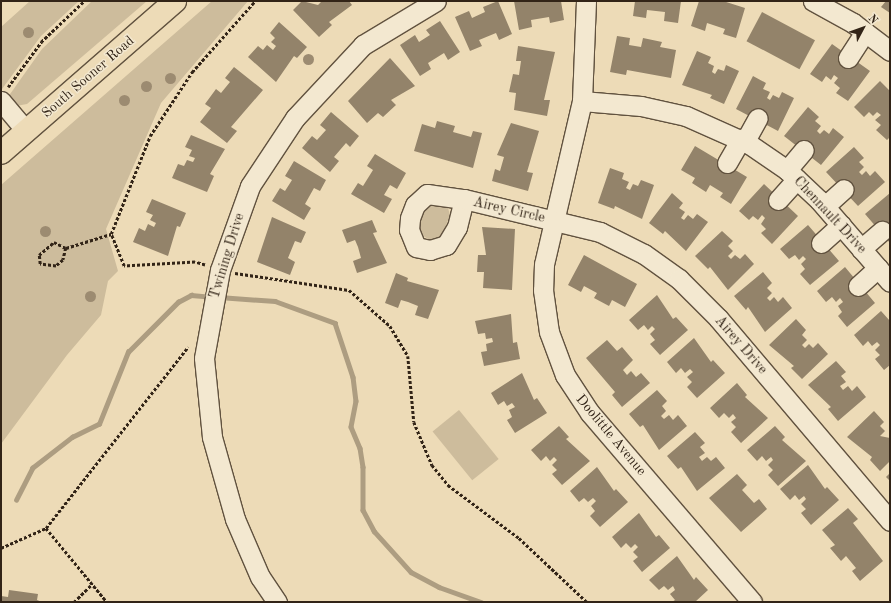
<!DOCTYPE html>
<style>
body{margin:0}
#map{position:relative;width:891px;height:603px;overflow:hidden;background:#eddbb7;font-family:"Old Standard TT",serif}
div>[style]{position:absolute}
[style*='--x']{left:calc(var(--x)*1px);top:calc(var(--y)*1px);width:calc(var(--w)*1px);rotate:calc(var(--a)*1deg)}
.green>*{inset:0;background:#cdbc9c;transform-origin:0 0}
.stream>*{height:4.5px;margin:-2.25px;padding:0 2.25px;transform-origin:2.25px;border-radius:2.25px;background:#ad9d81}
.building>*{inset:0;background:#93836a;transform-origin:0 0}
.path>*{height:2.5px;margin-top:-1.25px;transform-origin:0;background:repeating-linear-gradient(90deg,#322417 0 3px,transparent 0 5px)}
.roads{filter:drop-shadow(1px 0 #61523f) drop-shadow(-1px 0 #61523f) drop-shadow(0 1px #61523f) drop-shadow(0 -1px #61523f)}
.minor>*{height:19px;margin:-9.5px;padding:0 9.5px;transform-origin:9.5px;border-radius:9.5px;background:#f3e8d0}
.major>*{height:22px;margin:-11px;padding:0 11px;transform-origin:11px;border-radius:11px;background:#eddbb7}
.trees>*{width:11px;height:11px;margin:-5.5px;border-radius:50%;background:#9c8b71}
span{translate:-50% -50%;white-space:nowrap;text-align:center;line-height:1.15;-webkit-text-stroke:3px #f3e8d0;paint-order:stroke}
.street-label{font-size:14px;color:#322417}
.frame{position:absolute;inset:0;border:2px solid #322417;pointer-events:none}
.north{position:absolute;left:843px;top:8px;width:40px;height:40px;-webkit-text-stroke:3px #f3e8d0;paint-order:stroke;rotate:49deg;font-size:11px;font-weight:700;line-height:16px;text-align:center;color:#322417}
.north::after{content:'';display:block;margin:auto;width:14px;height:18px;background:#322417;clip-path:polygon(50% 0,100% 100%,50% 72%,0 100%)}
</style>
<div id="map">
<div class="green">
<div style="clip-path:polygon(30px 1px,79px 1px,41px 36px,2px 89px,1px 27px)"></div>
<div style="clip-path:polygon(92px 1px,147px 1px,27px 104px,16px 106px,8px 97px,42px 49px)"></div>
<div style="clip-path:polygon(212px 1px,248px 1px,161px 103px,106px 229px,118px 271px,108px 281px,101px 315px,67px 355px,1px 444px,1px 185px)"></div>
<div style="clip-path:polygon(435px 201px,448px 208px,450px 215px,440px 241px,431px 241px,419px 233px,419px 226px,422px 215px)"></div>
<div style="left:459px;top:410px;width:63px;height:34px;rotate:51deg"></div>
</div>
<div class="stream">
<div style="--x:219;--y:297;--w:56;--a:4.1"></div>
<div style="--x:275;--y:301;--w:64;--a:20.1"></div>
<div style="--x:335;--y:323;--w:57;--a:71.6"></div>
<div style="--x:353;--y:377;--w:24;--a:83"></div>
<div style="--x:356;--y:401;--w:26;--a:101"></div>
<div style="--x:351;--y:427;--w:23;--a:67"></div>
<div style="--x:360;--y:448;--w:19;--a:81"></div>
<div style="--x:363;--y:467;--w:43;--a:90"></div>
<div style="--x:363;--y:510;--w:24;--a:62"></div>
<div style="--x:374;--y:531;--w:55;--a:47.9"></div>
<div style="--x:411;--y:572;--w:32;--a:28"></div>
<div style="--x:439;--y:587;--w:45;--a:19.7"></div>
<div style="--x:16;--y:500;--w:36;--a:-63"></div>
<div style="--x:32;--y:468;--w:51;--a:-37.8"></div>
<div style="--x:72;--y:437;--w:30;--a:-26"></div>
<div style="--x:99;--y:424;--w:78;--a:-68.1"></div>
<div style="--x:128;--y:352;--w:71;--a:-45"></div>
<div style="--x:178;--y:302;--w:15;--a:-28"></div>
<div style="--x:191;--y:295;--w:21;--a:5"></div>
</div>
<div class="building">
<div style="clip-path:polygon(302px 1px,318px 5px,322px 1px,349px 1px,352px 5px,329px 22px,332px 25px,319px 37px,293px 10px)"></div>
<div style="clip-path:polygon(498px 1px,512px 34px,499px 40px,496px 33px,479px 40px,482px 46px,470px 51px,455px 17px,469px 11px,472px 18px,485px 12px,483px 7px)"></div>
<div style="clip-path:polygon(514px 1px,561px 1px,564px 20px,550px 23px,549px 17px,531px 20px,532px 27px,519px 30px)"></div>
<div style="clip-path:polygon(635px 1px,681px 1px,678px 23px,664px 21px,665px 12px,647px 10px,646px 18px,633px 16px)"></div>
<div style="clip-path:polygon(699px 1px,723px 1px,745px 8px,736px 38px,723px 34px,725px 29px,707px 23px,705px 31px,691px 26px)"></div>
<div style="clip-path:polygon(886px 1px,890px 1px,890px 13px,881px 7px)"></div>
<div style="left:762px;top:12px;width:60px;height:33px;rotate:28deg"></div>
<div style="clip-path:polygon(440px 21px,460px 52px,448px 60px,444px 53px,428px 63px,431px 69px,420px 76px,400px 45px,415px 35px,419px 42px,430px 35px,426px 30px)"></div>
<div style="clip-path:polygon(279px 22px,307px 47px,297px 58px,294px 56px,276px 82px,248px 57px,258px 46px,263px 50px,267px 45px,273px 50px,276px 46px,271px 42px,275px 38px,270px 33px)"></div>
<div style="clip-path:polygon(617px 36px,630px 38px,629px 45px,641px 47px,643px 38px,662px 42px,660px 47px,676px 50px,671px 78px,627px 70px,626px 75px,610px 72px)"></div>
<div style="clip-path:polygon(832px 44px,870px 71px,848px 101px,836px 93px,840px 88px,834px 83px,838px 78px,834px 75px,831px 80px,826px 76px,822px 82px,810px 74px)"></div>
<div style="clip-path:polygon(518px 46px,555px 52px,544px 100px,550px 100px,547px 116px,514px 110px,516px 93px,509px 92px,513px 74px,519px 75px,521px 61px,516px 61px)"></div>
<div style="clip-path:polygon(697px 51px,711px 57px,708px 63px,714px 66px,712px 72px,715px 74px,718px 69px,724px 71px,726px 65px,739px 71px,724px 104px,710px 98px,712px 95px,682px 85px)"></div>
<div style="clip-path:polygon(390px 58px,415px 86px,391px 100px,396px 105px,383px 117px,378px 113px,367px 123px,348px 101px)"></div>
<div style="clip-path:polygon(234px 67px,263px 90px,231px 127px,237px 131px,227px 143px,200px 122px,211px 108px,205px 104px,216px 89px,221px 93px,230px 82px,225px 78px)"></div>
<div style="clip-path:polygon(753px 76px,766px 83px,763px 89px,770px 92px,767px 98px,770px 100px,773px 95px,779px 98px,782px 92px,794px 98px,778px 131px,736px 109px)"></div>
<div style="clip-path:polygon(880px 81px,890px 91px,890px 137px,887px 140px,876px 130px,881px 125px,875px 120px,881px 115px,877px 112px,873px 116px,869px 112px,864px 117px,854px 107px)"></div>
<div style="clip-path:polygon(808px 107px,819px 117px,815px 121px,821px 126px,817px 131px,820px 134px,824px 130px,829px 134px,833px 128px,844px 137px,821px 165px,784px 136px)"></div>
<div style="clip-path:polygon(331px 112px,359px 136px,350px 147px,346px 143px,334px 157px,339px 161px,330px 172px,302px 148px,312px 136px,317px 140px,326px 130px,320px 125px)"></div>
<div style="clip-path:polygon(437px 121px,455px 126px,453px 132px,471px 137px,473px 131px,482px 133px,473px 168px,414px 151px,422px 124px,435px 128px)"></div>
<div style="clip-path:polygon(511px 123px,539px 131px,527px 172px,533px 173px,528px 191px,492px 181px,495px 169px,500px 171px,504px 157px,497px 155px)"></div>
<div style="clip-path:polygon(191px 135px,225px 149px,210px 174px,214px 176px,207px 192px,172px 178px,178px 164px,184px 166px,187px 160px,193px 162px,195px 158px,189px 156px,192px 150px,185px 147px)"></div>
<div style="clip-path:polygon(695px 146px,747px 177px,731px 204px,720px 197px,723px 193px,710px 185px,706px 192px,692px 183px,695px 178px,681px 170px)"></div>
<div style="clip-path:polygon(854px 147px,864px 158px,859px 162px,864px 167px,859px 172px,862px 175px,866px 171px,870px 176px,875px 171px,885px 182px,858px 206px,826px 172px)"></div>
<div style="clip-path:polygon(375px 154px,406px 173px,397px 189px,390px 185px,384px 195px,392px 199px,384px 213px,351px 194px,358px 183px,363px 186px,373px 170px,367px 166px)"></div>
<div style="clip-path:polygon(294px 161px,326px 180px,320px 191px,314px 188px,305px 204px,311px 208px,304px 220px,272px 201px,280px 188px,285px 191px,292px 180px,285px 176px)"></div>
<div style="clip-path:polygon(610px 168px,624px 173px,622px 179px,629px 182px,626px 188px,630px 190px,633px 184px,638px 186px,641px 180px,654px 185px,642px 219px,615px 206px,614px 209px,598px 203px)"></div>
<div style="clip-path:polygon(764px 184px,798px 216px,772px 244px,761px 233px,766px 229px,761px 224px,765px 218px,762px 215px,758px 220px,753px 216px,749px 220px,739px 211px)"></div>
<div style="clip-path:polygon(672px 193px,683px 203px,679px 208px,685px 212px,681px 218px,684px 220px,688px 215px,693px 219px,697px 214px,708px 222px,686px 251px,665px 231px,663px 234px,649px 223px)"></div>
<div style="clip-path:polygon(890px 193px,890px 243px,865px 214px)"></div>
<div style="clip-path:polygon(152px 199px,186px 213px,180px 227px,177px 226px,168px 256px,133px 242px,139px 228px,145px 231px,148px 224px,154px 227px,156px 223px,150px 220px,153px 215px,146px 212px)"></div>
<div style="clip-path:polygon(272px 217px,306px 232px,301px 243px,295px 241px,288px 258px,295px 262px,290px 275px,257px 262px)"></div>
<div style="clip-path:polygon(372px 220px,377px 232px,373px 233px,387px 263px,357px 273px,353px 261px,361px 258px,358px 247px,355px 240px,347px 243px,342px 230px)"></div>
<div style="clip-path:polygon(808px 225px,839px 261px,810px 285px,800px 274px,805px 269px,801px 264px,806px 259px,803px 256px,799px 260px,795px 255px,789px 259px,780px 249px)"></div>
<div style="clip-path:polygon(482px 227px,515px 229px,512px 290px,483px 288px,484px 272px,477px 272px,478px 255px,486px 255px)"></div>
<div style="clip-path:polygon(722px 231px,733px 241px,728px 246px,733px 251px,728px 256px,731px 259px,735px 255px,740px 259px,745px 254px,754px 264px,728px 290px,710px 267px,708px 269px,695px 256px)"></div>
<div style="clip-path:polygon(584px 255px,637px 284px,625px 307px,612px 300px,609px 306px,594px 298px,597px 293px,584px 286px,581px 292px,568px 285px)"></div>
<div style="clip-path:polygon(845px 267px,875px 303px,847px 327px,838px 316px,842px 312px,838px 306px,843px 302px,840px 298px,836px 302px,832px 297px,826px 302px,817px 291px)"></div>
<div style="clip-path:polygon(763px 272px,772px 283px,767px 288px,772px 293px,767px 298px,770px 301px,774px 297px,778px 302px,783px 297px,792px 308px,765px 332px,748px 307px,746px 310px,734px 296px)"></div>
<div style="clip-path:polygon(396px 273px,408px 278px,407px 281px,439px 290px,428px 319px,415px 315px,418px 306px,408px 302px,401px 300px,398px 308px,385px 303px)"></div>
<div style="clip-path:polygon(657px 295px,673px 319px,676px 317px,688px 330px,660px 355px,650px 344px,655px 340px,650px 334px,655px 329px,652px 326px,648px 330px,644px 325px,638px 330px,629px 320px)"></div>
<div style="clip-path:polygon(881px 311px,890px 321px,890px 365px,884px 370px,875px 359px,880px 355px,875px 350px,880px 345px,877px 342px,872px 346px,868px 341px,863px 346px,854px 335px)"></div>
<div style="clip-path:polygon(511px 314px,513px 343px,517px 342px,520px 359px,484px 366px,481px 352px,487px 351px,486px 344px,493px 342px,492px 338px,486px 339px,485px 333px,478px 334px,475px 321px)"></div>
<div style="clip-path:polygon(796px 319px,806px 330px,802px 335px,807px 340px,802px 345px,805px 348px,809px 344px,813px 348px,818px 343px,828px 354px,802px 379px,791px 368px,794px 366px,769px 345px)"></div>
<div style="clip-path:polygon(694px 338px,711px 362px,713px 360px,725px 373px,697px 398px,687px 387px,692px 382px,687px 377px,693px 372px,690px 369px,685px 373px,681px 368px,676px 373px,667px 362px)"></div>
<div style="clip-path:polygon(607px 340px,617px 351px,622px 347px,633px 360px,623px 370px,627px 375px,631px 371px,636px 377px,641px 373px,650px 383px,622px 407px,612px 395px,615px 392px,586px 358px)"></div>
<div style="clip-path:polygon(836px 361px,846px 372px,841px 376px,846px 382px,840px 386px,843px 390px,848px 386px,852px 391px,857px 386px,866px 397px,838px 421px,828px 409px,831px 407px,808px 385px)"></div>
<div style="clip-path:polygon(522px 373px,534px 400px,537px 398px,547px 413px,515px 433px,507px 420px,512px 417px,509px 410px,515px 407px,512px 403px,507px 406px,504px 401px,498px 405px,491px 393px)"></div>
<div style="clip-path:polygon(737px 383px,747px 395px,745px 397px,768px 418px,741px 443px,731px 432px,736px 427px,731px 422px,736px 418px,733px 414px,729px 418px,724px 413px,719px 418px,710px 408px)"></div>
<div style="clip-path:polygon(657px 390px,667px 401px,662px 406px,666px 411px,661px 416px,664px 419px,669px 415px,673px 420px,678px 415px,687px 426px,659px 450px,643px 425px,640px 427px,629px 414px)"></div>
<div style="clip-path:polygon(874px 411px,884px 422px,880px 426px,885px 431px,880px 436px,890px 438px,890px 461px,880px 471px,870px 460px,872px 457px,847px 437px)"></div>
<div style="clip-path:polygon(559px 426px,569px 437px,566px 439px,590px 461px,562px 485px,552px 474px,557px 470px,552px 465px,557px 460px,554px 457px,550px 461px,546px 456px,541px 461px,531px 450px)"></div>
<div style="clip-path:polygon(775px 426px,785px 437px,782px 440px,806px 461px,778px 486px,768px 475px,773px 470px,768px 465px,773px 460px,771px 457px,766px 461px,762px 456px,757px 461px,747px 450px)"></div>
<div style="clip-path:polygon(695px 432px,705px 443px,700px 447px,705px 453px,699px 457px,702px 461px,707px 457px,711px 461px,716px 457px,725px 468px,697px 491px,681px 467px,678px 469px,667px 456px)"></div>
<div style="clip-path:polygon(808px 465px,825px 489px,827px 487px,839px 500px,811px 525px,801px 513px,806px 509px,801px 504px,806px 499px,804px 496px,799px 500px,795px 495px,790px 500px,780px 489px)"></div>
<div style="clip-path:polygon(597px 467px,614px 491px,616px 489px,628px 502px,600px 527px,590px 516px,595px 511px,591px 506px,596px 501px,593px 498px,588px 502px,584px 498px,579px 502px,570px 491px)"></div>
<div style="clip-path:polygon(890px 473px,890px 481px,886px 477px)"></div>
<div style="clip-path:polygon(737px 474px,747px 485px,742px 490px,754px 503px,759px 499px,767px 509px,741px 532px,709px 498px)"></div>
<div style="clip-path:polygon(848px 508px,858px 519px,853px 523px,883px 561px,860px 581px,852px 571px,856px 568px,846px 556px,841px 561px,830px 548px,835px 545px,822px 530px)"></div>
<div style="clip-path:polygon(639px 513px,656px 537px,659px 535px,670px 548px,642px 572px,633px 561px,638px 557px,633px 552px,638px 547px,635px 544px,631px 548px,626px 543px,621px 548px,612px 537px)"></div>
<div style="clip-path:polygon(677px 556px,694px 580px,696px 577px,708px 590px,695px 602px,672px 602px,675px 600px,670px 594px,675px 590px,673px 586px,668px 590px,664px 586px,659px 590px,649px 580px)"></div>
<div style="clip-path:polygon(9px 590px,38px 594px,37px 600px,42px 602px,1px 602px,1px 596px,8px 597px)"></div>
</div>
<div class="path">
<div style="--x:8;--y:87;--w:56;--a:-53.7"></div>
<div style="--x:41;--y:42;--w:59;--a:-43.6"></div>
<div style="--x:66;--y:248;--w:12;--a:104"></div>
<div style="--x:63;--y:260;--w:9;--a:139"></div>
<div style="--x:56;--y:266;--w:16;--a:-173"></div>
<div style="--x:40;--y:264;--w:9;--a:-96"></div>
<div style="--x:39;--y:255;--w:20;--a:-41"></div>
<div style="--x:54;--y:242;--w:13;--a:27"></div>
<div style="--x:66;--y:248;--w:47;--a:-17.3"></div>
<div style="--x:205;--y:265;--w:10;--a:-163"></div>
<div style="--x:195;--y:262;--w:71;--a:176.8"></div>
<div style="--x:124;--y:266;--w:35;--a:-112"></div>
<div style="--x:111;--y:234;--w:105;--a:-68.3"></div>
<div style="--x:150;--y:136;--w:77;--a:-56.7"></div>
<div style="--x:192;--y:72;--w:95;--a:-48.4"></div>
<div style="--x:235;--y:273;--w:115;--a:8.5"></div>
<div style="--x:349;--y:290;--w:55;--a:41.3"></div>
<div style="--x:390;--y:326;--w:35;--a:59"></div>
<div style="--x:408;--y:356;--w:66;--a:84.8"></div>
<div style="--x:414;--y:422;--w:47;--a:67.3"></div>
<div style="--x:432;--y:465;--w:26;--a:51"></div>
<div style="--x:448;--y:485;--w:89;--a:36.7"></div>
<div style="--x:519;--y:538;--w:93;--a:43.3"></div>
<div style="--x:46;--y:528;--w:96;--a:50.5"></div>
<div style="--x:1;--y:548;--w:49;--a:-24"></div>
<div style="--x:46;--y:528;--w:230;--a:-51.9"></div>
<div style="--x:74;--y:602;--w:25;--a:-45"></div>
</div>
<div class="roads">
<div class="minor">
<div style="--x:586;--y:1;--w:100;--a:92.3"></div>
<div style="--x:582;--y:101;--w:167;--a:103.1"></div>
<div style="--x:544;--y:264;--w:26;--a:92"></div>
<div style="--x:543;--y:290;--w:42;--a:81.9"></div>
<div style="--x:549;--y:332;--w:46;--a:69.6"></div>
<div style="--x:565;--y:375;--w:45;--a:56.7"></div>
<div style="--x:590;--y:413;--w:249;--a:49.4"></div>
<div style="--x:813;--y:1;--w:46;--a:28.8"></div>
<div style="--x:853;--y:23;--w:46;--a:37.1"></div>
<div style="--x:848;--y:58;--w:31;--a:-57"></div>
<div style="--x:1;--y:101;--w:39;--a:50"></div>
<div style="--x:582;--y:101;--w:59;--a:4.8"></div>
<div style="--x:641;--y:106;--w:46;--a:12.5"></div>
<div style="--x:686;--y:116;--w:69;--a:24"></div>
<div style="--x:749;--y:144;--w:46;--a:34.4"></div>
<div style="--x:787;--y:170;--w:44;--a:43.2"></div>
<div style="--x:819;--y:200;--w:108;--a:49.1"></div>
<div style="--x:745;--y:141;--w:26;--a:-61"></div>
<div style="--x:727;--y:163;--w:28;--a:-60"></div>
<div style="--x:787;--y:170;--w:26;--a:-50"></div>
<div style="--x:464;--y:199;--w:29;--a:104"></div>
<div style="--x:457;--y:227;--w:21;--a:121"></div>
<div style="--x:446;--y:245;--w:17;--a:163"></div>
<div style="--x:430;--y:250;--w:14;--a:-168"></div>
<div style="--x:416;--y:247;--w:18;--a:-112"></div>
<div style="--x:409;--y:230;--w:12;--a:-85"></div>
<div style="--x:410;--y:218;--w:14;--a:-69"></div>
<div style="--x:415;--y:205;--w:16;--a:-43"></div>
<div style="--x:427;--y:194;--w:37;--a:8"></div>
<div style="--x:464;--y:199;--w:140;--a:13.6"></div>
<div style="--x:600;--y:232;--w:49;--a:26.6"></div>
<div style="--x:644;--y:254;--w:43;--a:35.5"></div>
<div style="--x:679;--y:279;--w:55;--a:45"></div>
<div style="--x:718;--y:318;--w:266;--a:49.7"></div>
<div style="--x:778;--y:200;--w:28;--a:-48"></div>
<div style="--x:825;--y:206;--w:25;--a:-42"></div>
<div style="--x:821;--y:243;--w:27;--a:-42"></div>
<div style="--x:861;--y:249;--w:28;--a:-41"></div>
<div style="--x:858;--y:286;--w:27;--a:-42"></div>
<div style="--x:277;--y:602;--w:30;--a:-124"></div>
<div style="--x:260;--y:577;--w:63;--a:-113.3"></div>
<div style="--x:235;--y:519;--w:85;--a:-105.7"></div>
<div style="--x:212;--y:437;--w:79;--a:-95.8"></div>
<div style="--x:204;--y:358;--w:89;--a:-79.7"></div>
<div style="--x:220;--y:270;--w:89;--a:-70.3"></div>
<div style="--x:250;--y:186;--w:82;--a:-56.5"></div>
<div style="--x:295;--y:118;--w:100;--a:-47"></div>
<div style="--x:363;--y:45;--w:85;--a:-31.1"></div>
</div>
<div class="major">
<div style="--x:1;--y:153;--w:231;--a:-41.1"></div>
</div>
</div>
<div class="trees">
<div style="left:28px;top:32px"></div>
<div style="left:308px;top:59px"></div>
<div style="left:170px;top:78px"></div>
<div style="left:146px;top:86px"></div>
<div style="left:124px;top:100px"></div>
<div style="left:45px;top:231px"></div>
<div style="left:90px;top:296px"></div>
</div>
<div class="street-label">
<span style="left:88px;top:77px;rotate:-41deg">South Sooner Road</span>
<span style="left:509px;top:210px;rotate:13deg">Airey Circle</span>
<span style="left:830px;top:215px;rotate:47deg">Chennault Drive</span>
<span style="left:227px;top:256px;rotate:-73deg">Twining Drive</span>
<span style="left:741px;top:345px;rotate:49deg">Airey Drive</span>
<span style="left:611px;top:435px;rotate:50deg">Doolittle Avenue</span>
</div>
<div class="frame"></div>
<div class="north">N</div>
</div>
